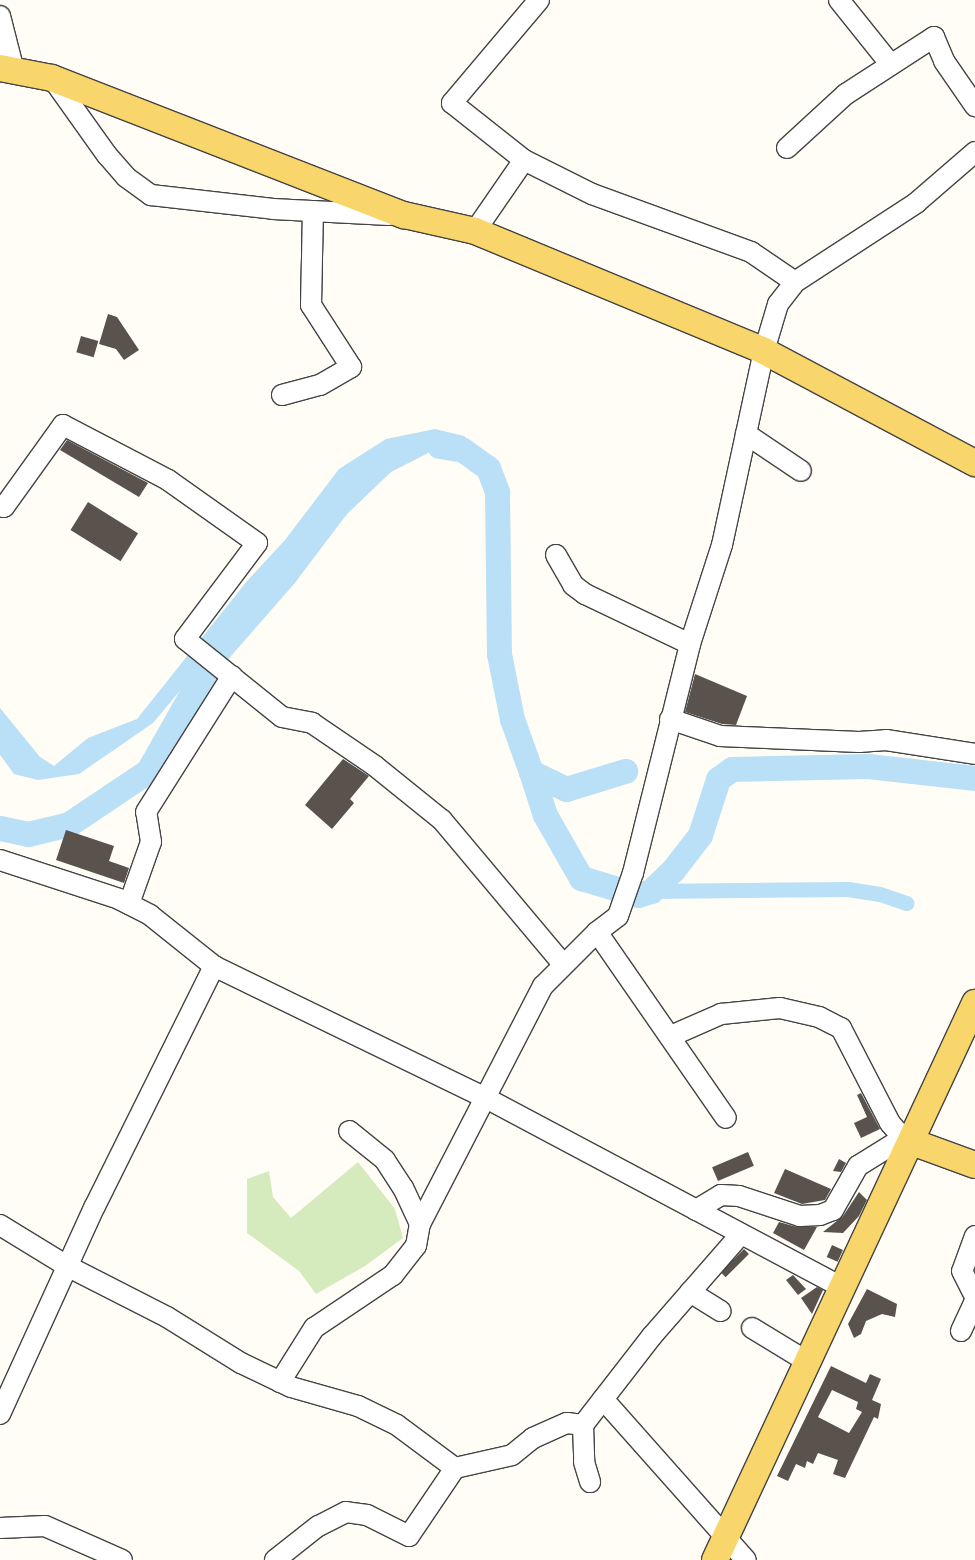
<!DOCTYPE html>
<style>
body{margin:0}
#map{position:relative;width:975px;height:1560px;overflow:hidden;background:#fffdf5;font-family:Literata,serif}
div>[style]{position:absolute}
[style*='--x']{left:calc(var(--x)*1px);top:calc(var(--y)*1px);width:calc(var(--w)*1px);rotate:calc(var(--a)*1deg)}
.green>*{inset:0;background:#d5ebbd}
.water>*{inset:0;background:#b9e0f7}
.canal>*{height:15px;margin:-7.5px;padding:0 7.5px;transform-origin:7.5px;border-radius:7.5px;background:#b9e0f7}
.river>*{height:25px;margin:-12.5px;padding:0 12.5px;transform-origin:12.5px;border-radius:12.5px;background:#b9e0f7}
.building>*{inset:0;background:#5a524d;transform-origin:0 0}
.roads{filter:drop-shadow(1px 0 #444) drop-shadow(-1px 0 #444) drop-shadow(0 1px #444) drop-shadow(0 -1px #444)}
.minor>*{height:20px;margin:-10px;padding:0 10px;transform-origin:10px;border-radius:10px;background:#fff}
.major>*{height:26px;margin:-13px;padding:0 13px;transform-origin:13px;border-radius:13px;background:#f9d66b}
span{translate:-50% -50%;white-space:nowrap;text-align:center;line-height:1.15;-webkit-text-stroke:5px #fff;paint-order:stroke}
</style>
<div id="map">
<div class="green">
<div style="clip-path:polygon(358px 1162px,395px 1209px,403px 1238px,365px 1266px,316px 1294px,299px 1271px,247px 1233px,247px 1179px,269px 1171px,273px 1197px,291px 1218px)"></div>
</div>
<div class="water">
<div style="clip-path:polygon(435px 429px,464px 436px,480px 451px,462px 461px,430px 452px,391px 472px,347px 514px,294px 584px,231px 656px,201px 704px,183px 687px,153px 723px,79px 774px,38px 780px,14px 774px,0 755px,0 708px,40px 757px,54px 766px,88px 738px,137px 719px,247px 581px,285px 540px,339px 469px,386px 439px)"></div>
</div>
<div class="canal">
<div style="--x:651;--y:891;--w:197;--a:-0.6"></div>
<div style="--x:848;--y:889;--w:32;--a:9"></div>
<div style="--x:880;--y:894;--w:28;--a:19"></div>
</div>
<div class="river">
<div style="--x:439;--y:446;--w:24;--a:9"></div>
<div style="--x:463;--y:450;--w:31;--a:36"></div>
<div style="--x:488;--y:468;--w:26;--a:69"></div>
<div style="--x:497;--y:492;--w:162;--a:89.3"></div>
<div style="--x:499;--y:654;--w:66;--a:78.7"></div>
<div style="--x:512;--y:719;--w:56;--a:70.3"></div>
<div style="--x:531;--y:772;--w:39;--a:26"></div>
<div style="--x:566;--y:789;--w:62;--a:-17"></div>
<div style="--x:531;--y:772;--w:45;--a:72"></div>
<div style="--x:545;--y:815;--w:73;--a:60.3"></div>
<div style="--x:581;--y:878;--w:59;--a:16.6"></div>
<div style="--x:638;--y:895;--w:14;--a:-17"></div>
<div style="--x:651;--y:891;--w:30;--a:-44"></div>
<div style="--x:673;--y:870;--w:44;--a:-52.4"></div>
<div style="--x:700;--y:835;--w:59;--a:-72.2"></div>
<div style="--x:718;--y:779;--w:17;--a:-36"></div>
<div style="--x:732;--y:769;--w:136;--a:-1.3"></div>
<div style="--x:868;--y:766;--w:108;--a:6.4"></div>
<div style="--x:0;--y:828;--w:29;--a:12"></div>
<div style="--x:28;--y:834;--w:42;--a:-13.7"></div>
<div style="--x:69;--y:824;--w:95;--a:-33.9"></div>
<div style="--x:148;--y:771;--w:122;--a:-60.5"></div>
</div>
<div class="building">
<div style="clip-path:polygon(108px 314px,117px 317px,139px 350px,124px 360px,116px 349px,99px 344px)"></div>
<div style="left:81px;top:336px;width:18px;height:17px;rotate:16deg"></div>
<div style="clip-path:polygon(67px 440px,148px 483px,139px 497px,60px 450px)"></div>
<div style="left:88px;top:502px;width:59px;height:33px;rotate:32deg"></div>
<div style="clip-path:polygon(695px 674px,747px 696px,736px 725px,722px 724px,685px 712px)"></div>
<div style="clip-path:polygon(343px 759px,369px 776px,350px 799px,354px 803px,332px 829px,305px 805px)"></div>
<div style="clip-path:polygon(66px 830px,114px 846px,109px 861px,129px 868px,124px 883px,56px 860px)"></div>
<div style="clip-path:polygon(861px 1093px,880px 1129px,861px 1138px,854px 1123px,867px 1117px,857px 1095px)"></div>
<div style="left:748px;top:1152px;width:15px;height:39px;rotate:67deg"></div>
<div style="clip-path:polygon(839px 1159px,846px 1163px,841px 1172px,833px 1171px)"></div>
<div style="clip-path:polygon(785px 1169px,831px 1189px,825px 1200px,802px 1204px,774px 1193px)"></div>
<div style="clip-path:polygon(859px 1192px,867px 1200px,859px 1216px,843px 1233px,823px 1232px,843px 1216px)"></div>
<div style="clip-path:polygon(779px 1222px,797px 1227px,817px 1227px,804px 1250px,773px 1233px)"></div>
<div style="left:832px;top:1245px;width:12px;height:13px;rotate:24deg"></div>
<div style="left:744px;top:1249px;width:7px;height:33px;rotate:45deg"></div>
<div style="clip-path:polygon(793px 1275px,806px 1289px,798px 1295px,786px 1280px)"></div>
<div style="clip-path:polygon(817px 1287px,823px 1290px,812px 1314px,801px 1298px)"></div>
<div style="clip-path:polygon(867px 1289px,897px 1304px,895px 1317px,882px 1314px,866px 1321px,861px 1334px,854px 1338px,848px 1324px)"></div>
<div style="clip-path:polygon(evenodd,831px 1366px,866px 1383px,870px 1374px,881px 1379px,872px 1400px,881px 1404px,878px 1419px,874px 1417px,845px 1478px,833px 1474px,838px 1460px,818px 1453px,813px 1464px,807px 1461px,805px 1468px,796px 1464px,788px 1481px,777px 1476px,831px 1366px,832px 1390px,858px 1402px,856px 1409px,862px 1412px,849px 1433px,818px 1417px,832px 1390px)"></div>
</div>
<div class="roads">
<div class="minor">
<div style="--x:539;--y:0;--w:135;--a:130.2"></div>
<div style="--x:452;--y:103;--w:92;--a:38.4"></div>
<div style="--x:524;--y:160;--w:76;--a:26.6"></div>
<div style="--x:592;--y:194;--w:169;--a:20"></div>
<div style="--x:751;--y:252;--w:53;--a:34.3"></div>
<div style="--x:839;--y:0;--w:83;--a:51.3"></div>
<div style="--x:0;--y:16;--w:57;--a:75.7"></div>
<div style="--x:52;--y:78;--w:95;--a:54.5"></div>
<div style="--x:107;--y:155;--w:29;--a:49"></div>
<div style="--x:126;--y:177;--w:31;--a:36"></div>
<div style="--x:151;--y:195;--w:123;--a:6.5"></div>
<div style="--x:273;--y:209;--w:116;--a:3"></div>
<div style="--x:787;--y:148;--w:80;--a:-42.5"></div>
<div style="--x:846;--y:94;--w:105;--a:-32.9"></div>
<div style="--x:934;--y:37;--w:26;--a:67"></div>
<div style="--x:944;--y:61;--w:55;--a:55.4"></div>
<div style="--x:475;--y:231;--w:86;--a:-55.4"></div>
<div style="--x:282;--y:395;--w:39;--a:-15"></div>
<div style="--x:320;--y:385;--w:36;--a:-30"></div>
<div style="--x:351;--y:367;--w:74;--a:-122.8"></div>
<div style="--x:311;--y:305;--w:94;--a:-88.8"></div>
<div style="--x:746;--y:434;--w:66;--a:33.9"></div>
<div style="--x:0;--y:506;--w:4;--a:14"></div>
<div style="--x:4;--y:507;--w:101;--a:-54.3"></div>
<div style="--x:63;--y:425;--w:119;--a:27.6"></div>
<div style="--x:168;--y:480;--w:109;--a:35.3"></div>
<div style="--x:257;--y:543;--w:120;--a:126.9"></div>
<div style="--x:185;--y:639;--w:124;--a:38.8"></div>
<div style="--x:282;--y:717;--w:31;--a:11"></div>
<div style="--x:312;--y:723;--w:76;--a:34.3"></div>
<div style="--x:375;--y:766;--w:86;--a:38.9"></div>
<div style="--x:442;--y:820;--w:188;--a:50"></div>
<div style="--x:556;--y:555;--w:34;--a:60"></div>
<div style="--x:573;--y:585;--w:15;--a:37"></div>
<div style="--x:585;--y:594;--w:116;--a:25.5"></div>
<div style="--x:670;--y:719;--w:53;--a:18.8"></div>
<div style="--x:720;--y:736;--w:139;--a:2.5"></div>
<div style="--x:859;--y:742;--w:27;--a:-4"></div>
<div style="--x:886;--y:740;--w:90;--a:8.9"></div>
<div style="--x:0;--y:860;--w:125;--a:18.1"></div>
<div style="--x:119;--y:899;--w:35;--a:27"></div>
<div style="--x:150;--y:915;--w:82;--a:38.6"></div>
<div style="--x:214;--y:966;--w:300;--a:25.9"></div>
<div style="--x:484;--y:1097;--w:405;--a:28"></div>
<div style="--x:129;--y:904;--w:66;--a:-70.5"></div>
<div style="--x:151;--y:842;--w:30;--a:-99"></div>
<div style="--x:146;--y:812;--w:161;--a:-57.7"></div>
<div style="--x:597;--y:932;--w:226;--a:55.3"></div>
<div style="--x:671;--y:1036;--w:55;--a:-23.7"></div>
<div style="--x:721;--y:1014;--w:59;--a:-5.8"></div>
<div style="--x:780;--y:1008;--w:40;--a:13"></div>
<div style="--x:819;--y:1017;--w:25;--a:27"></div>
<div style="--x:841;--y:1028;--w:107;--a:62.7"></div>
<div style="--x:890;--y:1123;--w:20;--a:49"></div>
<div style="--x:903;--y:1138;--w:10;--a:24"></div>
<div style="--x:696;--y:1210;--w:29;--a:-31"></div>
<div style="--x:721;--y:1195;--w:18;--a:3"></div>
<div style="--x:739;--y:1196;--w:64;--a:18.2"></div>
<div style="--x:800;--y:1216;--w:20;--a:-3"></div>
<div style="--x:820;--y:1215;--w:14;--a:-21"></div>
<div style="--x:833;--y:1210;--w:51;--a:-60.4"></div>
<div style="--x:858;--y:1166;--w:53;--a:-31.9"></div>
<div style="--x:420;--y:1224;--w:268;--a:-62.7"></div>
<div style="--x:543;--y:986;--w:76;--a:-45"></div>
<div style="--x:597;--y:932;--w:26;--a:-37"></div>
<div style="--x:618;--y:916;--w:46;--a:-70.8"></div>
<div style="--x:633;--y:873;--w:236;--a:-76"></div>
<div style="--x:690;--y:644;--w:104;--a:-72.1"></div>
<div style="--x:722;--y:545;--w:198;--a:-77.8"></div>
<div style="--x:764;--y:351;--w:49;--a:-73.4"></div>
<div style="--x:778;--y:304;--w:28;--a:-52"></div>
<div style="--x:795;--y:282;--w:145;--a:-33.1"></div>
<div style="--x:916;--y:203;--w:78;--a:-40.8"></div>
<div style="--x:0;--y:1225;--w:79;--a:31.5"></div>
<div style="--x:67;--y:1266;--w:112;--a:27"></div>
<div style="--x:167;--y:1317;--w:87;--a:31.9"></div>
<div style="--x:241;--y:1363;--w:55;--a:25.6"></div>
<div style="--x:291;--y:1387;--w:70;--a:15.8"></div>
<div style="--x:358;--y:1406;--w:43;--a:26"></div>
<div style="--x:397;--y:1425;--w:72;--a:36.6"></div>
<div style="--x:455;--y:1468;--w:82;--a:124.1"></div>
<div style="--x:409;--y:1536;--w:47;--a:-153.4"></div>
<div style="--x:367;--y:1515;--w:21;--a:-172"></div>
<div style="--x:346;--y:1512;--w:31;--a:153"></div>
<div style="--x:318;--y:1526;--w:55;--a:141.7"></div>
<div style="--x:975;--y:1236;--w:37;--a:110"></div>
<div style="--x:962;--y:1271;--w:28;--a:63"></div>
<div style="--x:690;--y:1292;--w:36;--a:32"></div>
<div style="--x:752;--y:1328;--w:66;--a:31.3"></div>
<div style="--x:961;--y:1331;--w:33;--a:-65"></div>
<div style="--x:280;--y:1382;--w:64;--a:-57.8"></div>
<div style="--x:314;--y:1328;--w:95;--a:-33.9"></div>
<div style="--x:393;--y:1275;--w:37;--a:-52"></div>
<div style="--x:416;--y:1246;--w:22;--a:-80"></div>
<div style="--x:420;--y:1224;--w:40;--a:-115"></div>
<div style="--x:403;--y:1188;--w:33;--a:-123"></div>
<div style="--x:385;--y:1160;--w:46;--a:-141.1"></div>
<div style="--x:603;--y:1399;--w:215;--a:48.4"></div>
<div style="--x:0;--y:1414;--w:229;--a:-65.5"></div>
<div style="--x:95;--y:1206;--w:268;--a:-63.6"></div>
<div style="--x:583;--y:1425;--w:113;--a:-52.2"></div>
<div style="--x:652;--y:1336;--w:135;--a:-48.9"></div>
<div style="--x:455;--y:1468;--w:58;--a:-12.8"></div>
<div style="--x:512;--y:1455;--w:27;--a:-39"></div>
<div style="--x:533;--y:1438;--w:37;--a:-24"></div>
<div style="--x:567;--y:1423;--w:16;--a:7"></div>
<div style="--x:583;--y:1425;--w:37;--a:88"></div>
<div style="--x:584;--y:1462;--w:21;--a:73"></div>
<div style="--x:0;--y:1528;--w:45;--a:-2.5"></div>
<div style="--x:45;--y:1526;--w:84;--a:23.8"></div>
</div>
<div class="major">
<div style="--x:0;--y:68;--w:53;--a:10.9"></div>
<div style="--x:52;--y:78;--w:378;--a:21.3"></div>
<div style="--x:404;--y:215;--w:73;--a:12.7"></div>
<div style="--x:475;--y:231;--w:313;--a:22.5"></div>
<div style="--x:764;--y:351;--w:239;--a:28"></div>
<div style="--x:912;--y:1142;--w:67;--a:20.1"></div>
<div style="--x:715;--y:1560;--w:615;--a:-64.98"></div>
</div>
</div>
</div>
